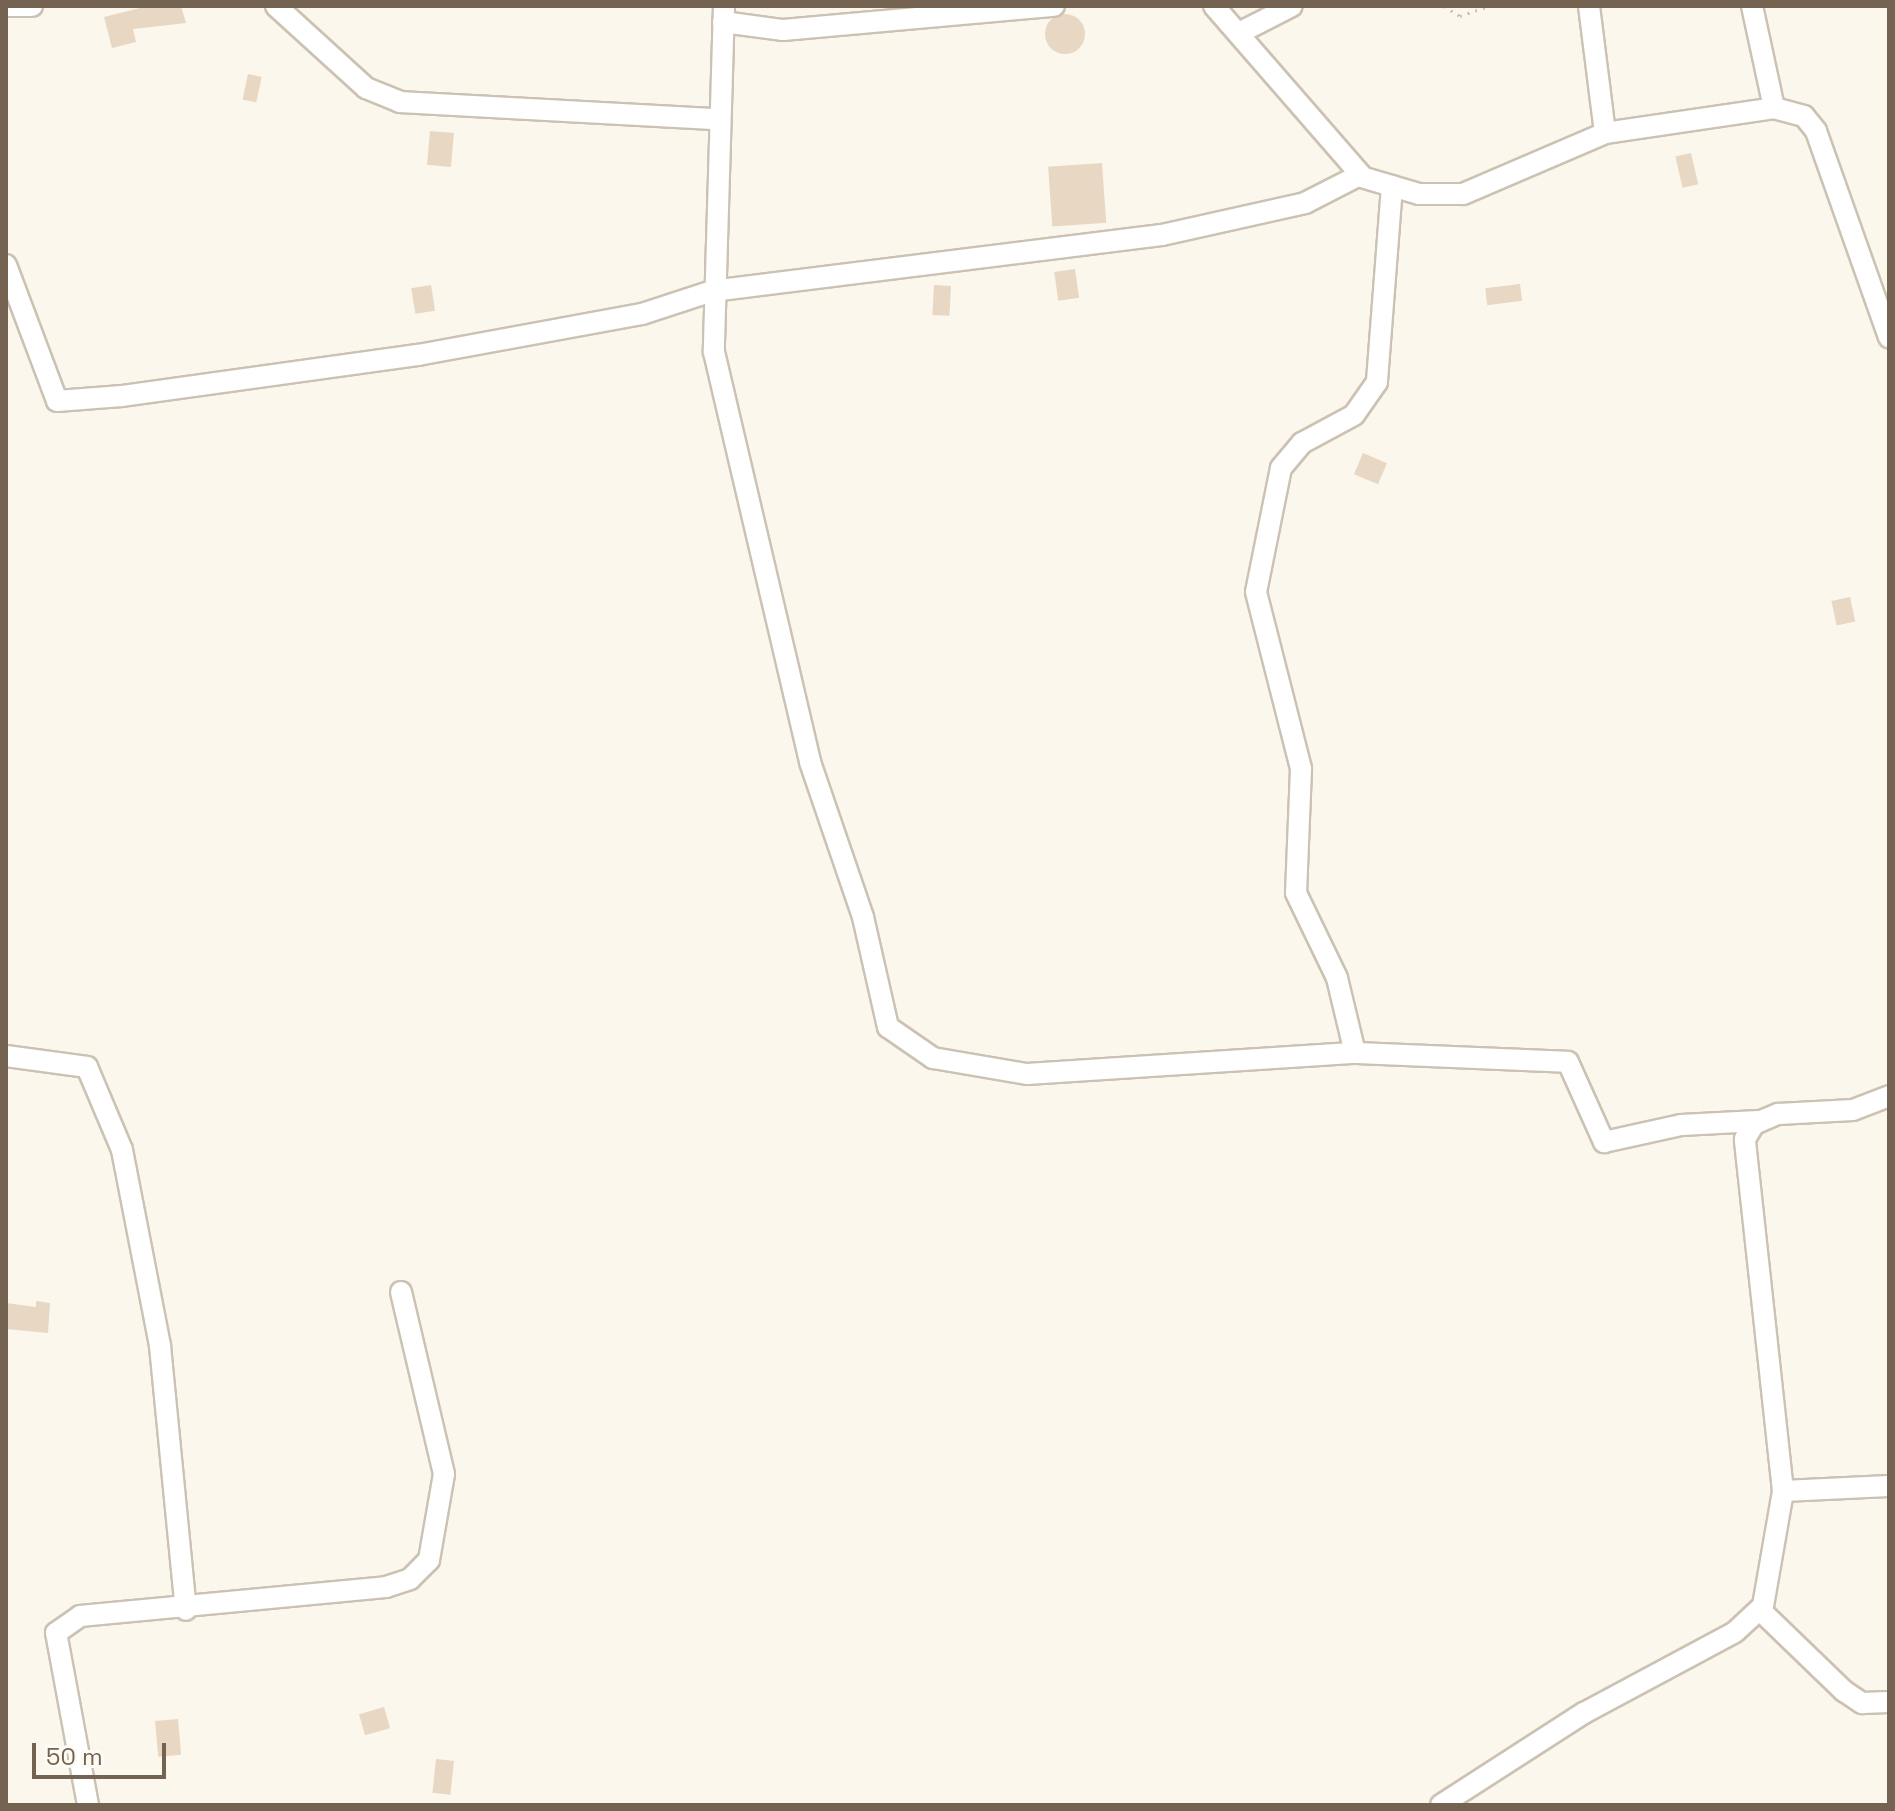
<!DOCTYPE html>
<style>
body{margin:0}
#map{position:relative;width:1895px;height:1811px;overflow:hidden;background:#fbf7ec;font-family:"Space Grotesk",sans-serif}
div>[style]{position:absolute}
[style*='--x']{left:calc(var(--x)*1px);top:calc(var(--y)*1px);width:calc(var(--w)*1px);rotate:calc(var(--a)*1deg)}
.building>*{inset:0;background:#e8d7c2;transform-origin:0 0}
.round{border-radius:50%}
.path>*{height:3px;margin-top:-1.5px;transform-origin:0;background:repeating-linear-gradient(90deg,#d2c0aa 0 2px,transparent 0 8px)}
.roads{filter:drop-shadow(2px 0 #ccc2b3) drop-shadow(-2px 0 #ccc2b3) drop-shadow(0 2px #ccc2b3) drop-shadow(0 -2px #ccc2b3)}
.minor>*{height:20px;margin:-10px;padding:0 10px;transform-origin:10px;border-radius:10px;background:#fff}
span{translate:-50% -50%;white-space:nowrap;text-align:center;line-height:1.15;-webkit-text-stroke:6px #fdfbf3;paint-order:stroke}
.frame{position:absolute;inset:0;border:8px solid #746351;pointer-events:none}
.scale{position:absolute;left:32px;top:1743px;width:134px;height:36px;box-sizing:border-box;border:4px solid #746351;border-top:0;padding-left:10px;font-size:24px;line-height:28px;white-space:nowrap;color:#746351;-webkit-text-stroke:6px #fdfbf3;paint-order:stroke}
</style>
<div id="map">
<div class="building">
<div style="clip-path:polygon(148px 6px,181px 6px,186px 23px,133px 29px,136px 42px,112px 48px,104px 17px)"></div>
<div class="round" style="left:1045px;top:14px;width:40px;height:40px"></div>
<div style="left:248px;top:74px;width:14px;height:26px;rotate:12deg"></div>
<div style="left:430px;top:131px;width:24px;height:34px;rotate:5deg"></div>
<div style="left:1691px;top:153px;width:32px;height:16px;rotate:77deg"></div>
<div style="left:1102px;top:163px;width:60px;height:54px;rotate:86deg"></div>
<div style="left:1075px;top:269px;width:29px;height:21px;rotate:82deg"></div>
<div style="left:1520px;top:284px;width:17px;height:35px;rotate:83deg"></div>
<div style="left:431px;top:285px;width:26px;height:20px;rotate:81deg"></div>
<div style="left:934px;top:285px;width:17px;height:30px;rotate:3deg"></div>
<div style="left:1363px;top:453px;width:26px;height:23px;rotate:23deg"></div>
<div style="left:1850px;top:597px;width:25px;height:19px;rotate:78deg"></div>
<div style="clip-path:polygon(36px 1301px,50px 1303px,48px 1333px,6px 1329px,6px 1303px,36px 1307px)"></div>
<div style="left:384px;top:1707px;width:22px;height:26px;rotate:74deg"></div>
<div style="left:178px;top:1719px;width:36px;height:23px;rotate:85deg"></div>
<div style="left:436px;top:1759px;width:18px;height:34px;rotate:6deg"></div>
</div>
<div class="path">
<div style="--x:1444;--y:6;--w:19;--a:32"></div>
<div style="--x:1460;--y:16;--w:31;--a:-19"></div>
</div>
<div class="roads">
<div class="minor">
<div style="--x:6;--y:6;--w:26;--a:0"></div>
<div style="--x:276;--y:6;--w:122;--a:42.3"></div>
<div style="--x:366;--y:88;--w:37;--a:22"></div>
<div style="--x:400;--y:102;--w:317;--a:3.1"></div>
<div style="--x:724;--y:6;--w:346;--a:91.7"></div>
<div style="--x:714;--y:352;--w:421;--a:76.8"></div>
<div style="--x:810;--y:762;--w:164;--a:71.1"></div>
<div style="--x:863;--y:917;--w:113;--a:77.2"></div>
<div style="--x:888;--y:1027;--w:55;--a:34.6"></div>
<div style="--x:933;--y:1058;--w:95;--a:9.7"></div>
<div style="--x:1027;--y:1074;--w:329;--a:-3.7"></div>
<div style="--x:1214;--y:6;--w:225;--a:49"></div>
<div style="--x:1589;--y:6;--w:128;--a:82.8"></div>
<div style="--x:1752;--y:6;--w:104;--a:77.8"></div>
<div style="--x:723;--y:22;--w:61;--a:7.6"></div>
<div style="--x:783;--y:30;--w:272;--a:-5.1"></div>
<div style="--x:1239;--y:33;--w:59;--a:-27"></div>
<div style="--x:1392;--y:186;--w:197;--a:94.4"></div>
<div style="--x:1377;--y:382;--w:40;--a:124.9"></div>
<div style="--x:1354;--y:415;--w:59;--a:151.7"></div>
<div style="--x:1302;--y:443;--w:33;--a:130"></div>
<div style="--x:1281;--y:468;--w:126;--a:101.4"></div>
<div style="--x:1256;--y:592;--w:183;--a:75.7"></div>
<div style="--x:1301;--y:769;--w:124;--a:92.3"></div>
<div style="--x:1296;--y:893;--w:94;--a:64.2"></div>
<div style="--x:1337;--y:978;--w:77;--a:76.5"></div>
<div style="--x:1355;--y:1053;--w:213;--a:2.4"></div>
<div style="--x:1568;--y:1062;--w:88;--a:65.8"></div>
<div style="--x:1604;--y:1142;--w:79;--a:-12.4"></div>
<div style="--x:1681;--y:1125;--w:77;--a:-3"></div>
<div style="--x:6;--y:265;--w:145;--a:69.4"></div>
<div style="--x:57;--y:401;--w:65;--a:-4.4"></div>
<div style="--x:122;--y:396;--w:299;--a:-7.9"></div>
<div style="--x:418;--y:355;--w:228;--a:-10.4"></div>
<div style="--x:642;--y:314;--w:74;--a:-18.2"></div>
<div style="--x:712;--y:291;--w:453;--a:-7.1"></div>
<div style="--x:1162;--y:235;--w:147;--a:-12.6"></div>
<div style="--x:1305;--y:203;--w:59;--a:-27"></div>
<div style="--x:1358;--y:176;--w:64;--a:16.4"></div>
<div style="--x:1419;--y:194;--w:44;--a:0"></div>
<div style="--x:1463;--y:194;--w:155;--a:-23.2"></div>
<div style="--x:1605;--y:133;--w:171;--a:-8.4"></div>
<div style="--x:1774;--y:108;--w:31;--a:15"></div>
<div style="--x:1804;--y:116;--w:19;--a:51"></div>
<div style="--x:1816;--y:131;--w:219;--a:70.5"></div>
<div style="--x:6;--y:1056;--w:82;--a:7.7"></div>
<div style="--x:87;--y:1067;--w:90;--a:67.1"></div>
<div style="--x:122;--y:1150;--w:200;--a:79"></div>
<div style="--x:160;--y:1346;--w:265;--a:84.4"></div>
<div style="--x:1783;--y:1491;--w:106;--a:-2.7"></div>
<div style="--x:1760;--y:1610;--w:117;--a:44"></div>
<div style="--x:1844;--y:1691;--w:22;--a:34"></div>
<div style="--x:1862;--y:1703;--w:27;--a:-2"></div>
<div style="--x:88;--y:1805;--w:175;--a:-100.5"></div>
<div style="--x:56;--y:1633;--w:29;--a:-35"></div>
<div style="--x:80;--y:1616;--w:307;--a:-5.4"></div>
<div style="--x:386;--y:1587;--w:25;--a:-18"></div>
<div style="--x:410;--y:1579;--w:27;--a:-45"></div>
<div style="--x:429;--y:1560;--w:87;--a:-80.1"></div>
<div style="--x:444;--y:1474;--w:187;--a:-103.3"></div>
<div style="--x:1441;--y:1805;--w:170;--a:-32.8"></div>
<div style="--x:1584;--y:1713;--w:171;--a:-28.2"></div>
<div style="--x:1735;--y:1632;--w:38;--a:-43"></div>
<div style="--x:1763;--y:1606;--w:117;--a:-80.1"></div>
<div style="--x:1783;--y:1491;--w:354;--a:-96.2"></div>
<div style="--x:1745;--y:1139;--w:17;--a:-59"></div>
<div style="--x:1754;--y:1124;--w:26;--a:-23"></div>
<div style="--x:1778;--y:1114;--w:75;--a:-3.1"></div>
<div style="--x:1853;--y:1110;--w:39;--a:-21"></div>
</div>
</div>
<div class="frame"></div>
<div class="scale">50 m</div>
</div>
